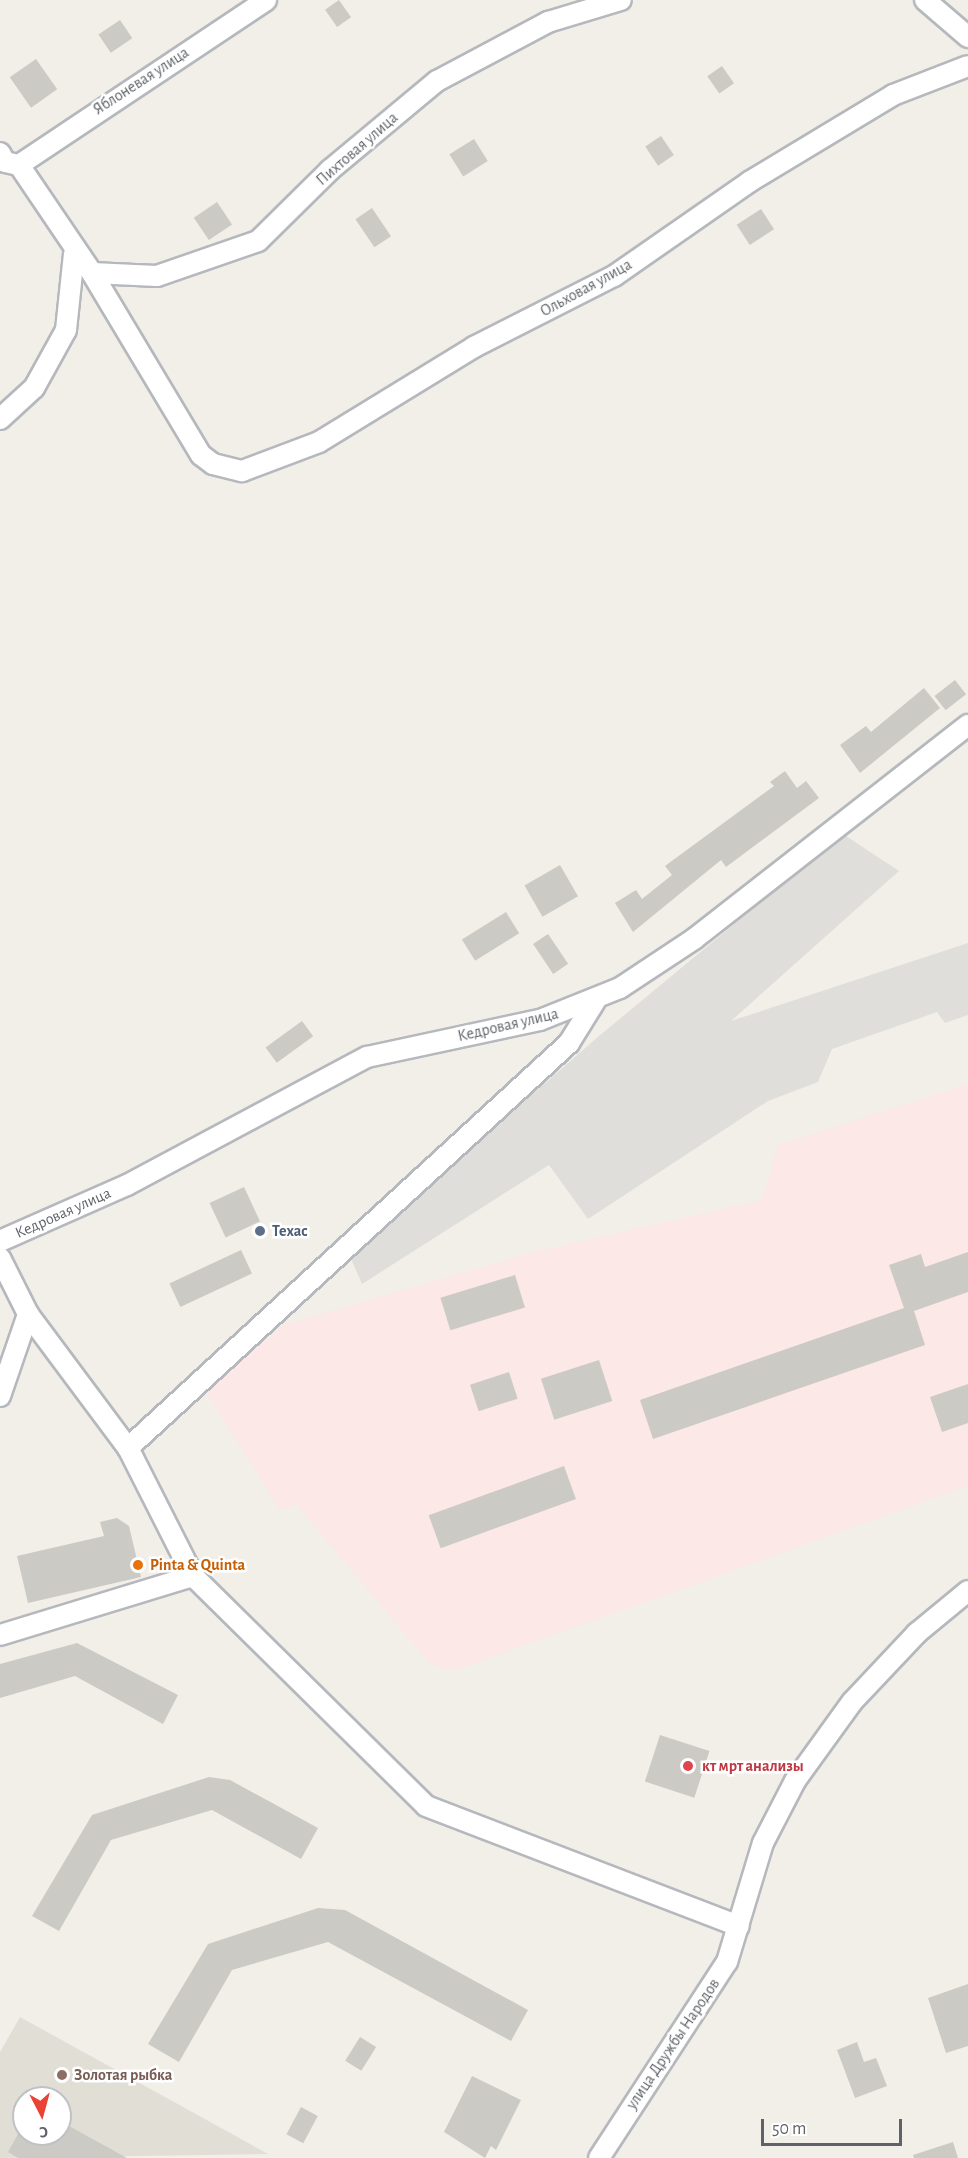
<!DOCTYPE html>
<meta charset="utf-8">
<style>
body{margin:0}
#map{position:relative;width:968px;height:2158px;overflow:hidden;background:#f1efe8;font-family:"Alegreya Sans",sans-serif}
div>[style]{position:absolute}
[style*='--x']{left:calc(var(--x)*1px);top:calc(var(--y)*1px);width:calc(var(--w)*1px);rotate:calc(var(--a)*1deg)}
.industrial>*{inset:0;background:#e0deda}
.education>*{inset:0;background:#e1ded6}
.medical>*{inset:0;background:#fce8e6}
.building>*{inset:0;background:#cccac5;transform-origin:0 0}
.roads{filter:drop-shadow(2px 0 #b5b8bc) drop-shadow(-2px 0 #b5b8bc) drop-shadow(0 2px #b5b8bc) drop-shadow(0 -2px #b5b8bc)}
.minor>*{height:20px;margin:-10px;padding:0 10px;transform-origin:10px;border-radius:10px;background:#fff}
.dots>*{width:16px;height:16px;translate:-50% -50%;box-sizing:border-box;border:3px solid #fff;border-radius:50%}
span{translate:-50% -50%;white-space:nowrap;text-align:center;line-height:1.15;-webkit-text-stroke:5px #fff;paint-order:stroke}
.street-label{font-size:16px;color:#5f6368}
.service-label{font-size:16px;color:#4e5e75;font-weight:700}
.left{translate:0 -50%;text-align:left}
.food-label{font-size:16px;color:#c56008;font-weight:700}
.health-label{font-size:16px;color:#be3a42;font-weight:700}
.education-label{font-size:16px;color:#785e54;font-weight:700}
.north{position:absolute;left:12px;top:2086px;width:60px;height:60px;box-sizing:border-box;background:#fff;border:2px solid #bfc1c3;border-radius:50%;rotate:174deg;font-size:16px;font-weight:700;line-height:24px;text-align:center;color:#5f6368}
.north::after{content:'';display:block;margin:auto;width:21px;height:27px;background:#ea4335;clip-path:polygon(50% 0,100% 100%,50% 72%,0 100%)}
.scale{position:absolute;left:761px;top:2119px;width:141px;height:27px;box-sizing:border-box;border:3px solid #5f6368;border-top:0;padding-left:8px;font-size:18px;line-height:21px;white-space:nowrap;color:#5f6368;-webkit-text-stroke:4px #fff;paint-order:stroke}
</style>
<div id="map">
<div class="industrial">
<div style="clip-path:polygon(843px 834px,899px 871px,731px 1021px,968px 943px,968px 1015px,945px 1023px,937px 1012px,832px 1049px,818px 1082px,768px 1101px,588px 1219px,549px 1165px,362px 1284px,349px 1254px,599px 1036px)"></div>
</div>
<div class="education">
<div style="clip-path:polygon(evenodd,20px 2017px,268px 2154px,0 2158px,0 2052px,20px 2017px,24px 2098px,60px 2098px,60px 2134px,24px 2134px,24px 2098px)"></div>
</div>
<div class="medical">
<div style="clip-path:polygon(968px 1084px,968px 1486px,456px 1670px,431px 1665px,297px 1505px,280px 1510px,203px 1388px,286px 1324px,534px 1252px,762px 1200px,778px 1145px)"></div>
</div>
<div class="building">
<div style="left:339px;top:0;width:21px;height:17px;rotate:55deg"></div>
<div style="left:120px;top:20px;width:22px;height:26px;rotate:56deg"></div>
<div style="left:36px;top:59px;width:37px;height:32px;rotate:55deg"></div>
<div style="left:722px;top:66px;width:21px;height:18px;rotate:55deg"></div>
<div style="left:661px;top:136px;width:23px;height:19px;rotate:56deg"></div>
<div style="left:474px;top:139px;width:26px;height:29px;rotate:58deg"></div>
<div style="left:217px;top:202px;width:27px;height:28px;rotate:56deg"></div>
<div style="left:372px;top:208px;width:34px;height:20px;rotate:56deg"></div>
<div style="left:761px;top:209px;width:24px;height:29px;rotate:57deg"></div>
<div style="left:955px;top:680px;width:18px;height:26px;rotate:52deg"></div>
<div style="clip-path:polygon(924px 688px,940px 708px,860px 773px,840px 745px,866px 726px,871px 732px)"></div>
<div style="clip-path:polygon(785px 771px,797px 788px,806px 781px,819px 798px,726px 867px,721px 860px,633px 932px,615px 903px,636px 890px,642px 899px,672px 875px,665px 866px,774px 786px,770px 782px)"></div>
<div style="left:560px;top:865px;width:36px;height:41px;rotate:60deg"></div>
<div style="left:506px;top:912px;width:25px;height:52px;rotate:58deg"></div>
<div style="left:548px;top:934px;width:36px;height:18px;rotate:56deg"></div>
<div style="left:302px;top:1021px;width:19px;height:45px;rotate:54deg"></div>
<div style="left:244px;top:1187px;width:38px;height:38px;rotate:65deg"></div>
<div style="left:241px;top:1250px;width:26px;height:79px;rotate:65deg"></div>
<div style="clip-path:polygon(968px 1252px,968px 1292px,914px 1311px,925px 1345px,653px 1439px,640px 1400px,904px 1308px,889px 1265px,921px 1254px,925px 1267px)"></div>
<div style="left:515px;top:1275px;width:34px;height:78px;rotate:73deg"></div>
<div style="left:599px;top:1360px;width:43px;height:61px;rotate:72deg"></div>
<div style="left:509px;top:1372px;width:28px;height:41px;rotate:72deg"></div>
<div style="clip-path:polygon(968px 1384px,968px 1423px,942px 1432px,930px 1397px)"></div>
<div style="left:564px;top:1466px;width:35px;height:144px;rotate:70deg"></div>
<div style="clip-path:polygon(117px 1518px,129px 1526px,141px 1577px,28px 1603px,17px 1556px,104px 1536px,100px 1522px)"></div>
<div style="clip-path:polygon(77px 1643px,178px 1695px,163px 1724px,75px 1676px,0 1698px,0 1664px)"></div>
<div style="left:660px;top:1735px;width:52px;height:49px;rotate:18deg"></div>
<div style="clip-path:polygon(209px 1777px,230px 1780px,318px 1828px,301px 1859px,212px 1810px,111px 1840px,59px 1931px,32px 1916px,92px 1815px)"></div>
<div style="clip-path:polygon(318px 1908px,345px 1910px,528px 2010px,511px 2041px,328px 1942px,232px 1970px,179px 2062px,148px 2044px,208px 1944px)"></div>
<div style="clip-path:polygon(968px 1984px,968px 2046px,946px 2053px,928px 1998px)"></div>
<div style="left:360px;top:2037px;width:19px;height:28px;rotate:32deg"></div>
<div style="clip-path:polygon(857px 2042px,864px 2062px,876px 2058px,887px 2086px,855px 2098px,837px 2050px)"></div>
<div style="clip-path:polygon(472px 2076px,521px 2100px,496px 2150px,491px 2146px,485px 2158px,444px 2132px)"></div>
<div style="left:301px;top:2107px;width:19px;height:31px;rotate:28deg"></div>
<div style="clip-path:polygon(60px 2121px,127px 2158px,18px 2158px,8px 2152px,18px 2134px,60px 2134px)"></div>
<div style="clip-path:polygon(953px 2142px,958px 2158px,914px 2158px,913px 2155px)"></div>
</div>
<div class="roads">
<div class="minor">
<div style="--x:925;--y:0;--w:57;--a:40.7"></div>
<div style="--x:0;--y:153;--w:10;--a:61"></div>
<div style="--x:5;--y:162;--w:14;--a:12"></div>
<div style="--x:19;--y:165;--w:130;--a:55.9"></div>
<div style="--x:92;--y:273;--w:212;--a:59.1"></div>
<div style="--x:201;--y:455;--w:15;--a:37"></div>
<div style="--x:213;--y:464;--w:30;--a:14"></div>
<div style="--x:242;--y:471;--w:82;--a:-20.6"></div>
<div style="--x:319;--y:442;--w:182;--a:-31.5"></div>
<div style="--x:474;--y:347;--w:157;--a:-26.9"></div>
<div style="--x:614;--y:276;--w:165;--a:-34.8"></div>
<div style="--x:749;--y:182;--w:168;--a:-31.1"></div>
<div style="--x:893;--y:95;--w:80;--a:-21.1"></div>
<div style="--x:19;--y:165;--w:297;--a:-33.7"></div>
<div style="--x:92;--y:273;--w:65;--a:2.6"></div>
<div style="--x:157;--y:276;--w:107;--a:-19.1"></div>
<div style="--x:258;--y:241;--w:101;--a:-44.6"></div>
<div style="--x:330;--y:170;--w:139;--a:-39.8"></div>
<div style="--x:437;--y:81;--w:126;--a:-28"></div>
<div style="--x:548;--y:22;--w:76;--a:-16.8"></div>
<div style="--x:0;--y:419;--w:46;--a:-42.4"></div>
<div style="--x:34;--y:388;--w:66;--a:-61.1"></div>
<div style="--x:66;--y:330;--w:76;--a:-84"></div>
<div style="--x:0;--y:1241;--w:139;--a:-23.8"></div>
<div style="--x:127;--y:1185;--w:272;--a:-28.1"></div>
<div style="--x:367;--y:1057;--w:177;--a:-12.1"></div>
<div style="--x:540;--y:1020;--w:86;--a:-21.8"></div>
<div style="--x:620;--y:988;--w:89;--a:-33.5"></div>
<div style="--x:694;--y:939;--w:348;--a:-38"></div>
<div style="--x:0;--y:1258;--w:63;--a:63.4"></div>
<div style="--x:28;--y:1314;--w:167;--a:53.3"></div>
<div style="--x:128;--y:1448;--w:144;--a:63.1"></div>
<div style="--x:193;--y:1576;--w:327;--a:44.6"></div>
<div style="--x:426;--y:1806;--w:335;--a:21"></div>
<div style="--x:0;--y:1396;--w:87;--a:-71.1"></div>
<div style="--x:128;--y:1448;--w:599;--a:-42.56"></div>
<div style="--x:569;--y:1043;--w:49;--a:-58.2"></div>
<div style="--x:0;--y:1635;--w:202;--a:-17"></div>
<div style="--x:599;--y:2158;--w:234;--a:-56.9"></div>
<div style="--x:727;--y:1962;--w:124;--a:-73.2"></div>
<div style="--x:763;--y:1843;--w:70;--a:-62.7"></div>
<div style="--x:795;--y:1781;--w:97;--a:-54.2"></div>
<div style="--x:852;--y:1702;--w:95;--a:-46.7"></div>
<div style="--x:917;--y:1633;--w:66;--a:-39.5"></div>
</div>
</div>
<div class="dots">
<div style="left:260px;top:1231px;background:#5c6f8a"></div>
<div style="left:138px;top:1565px;background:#e8710a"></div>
<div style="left:688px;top:1766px;background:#e0444e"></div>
<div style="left:62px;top:2075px;background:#8d6e63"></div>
</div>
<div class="street-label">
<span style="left:141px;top:81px;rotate:-33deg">Яблоневая улица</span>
<span style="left:357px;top:149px;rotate:-41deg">Пихтовая улица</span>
<span style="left:586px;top:288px;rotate:-29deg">Ольховая улица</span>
<span style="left:508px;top:1025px;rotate:-13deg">Кедровая улица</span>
<span style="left:63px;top:1213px;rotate:-24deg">Кедровая улица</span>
<span style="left:673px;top:2044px;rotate:-56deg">улица Дружбы Народов</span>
</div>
<div class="service-label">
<span class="left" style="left:272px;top:1231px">Техас</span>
</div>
<div class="food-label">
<span class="left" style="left:150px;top:1565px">Pinta &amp; Quinta</span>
</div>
<div class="health-label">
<span class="left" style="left:702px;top:1766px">кт мрт анализы</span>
</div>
<div class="education-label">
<span class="left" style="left:74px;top:2075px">Золотая рыбка</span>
</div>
<div class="north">С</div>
<div class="scale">50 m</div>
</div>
